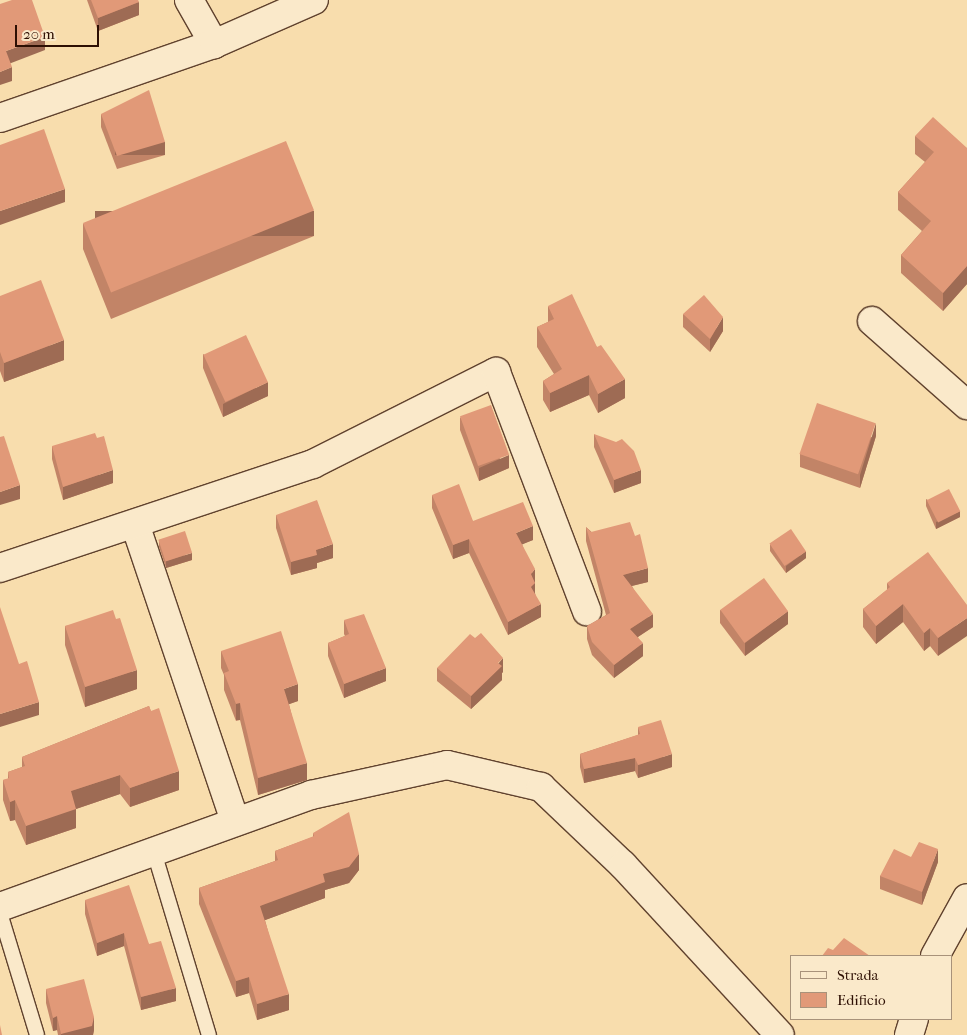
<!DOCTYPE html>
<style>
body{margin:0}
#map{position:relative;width:967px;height:1035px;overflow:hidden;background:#f8ddad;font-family:"IM FELL French Canon",serif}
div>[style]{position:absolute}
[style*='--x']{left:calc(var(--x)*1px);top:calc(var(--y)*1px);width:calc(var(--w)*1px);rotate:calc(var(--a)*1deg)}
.roads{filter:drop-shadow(1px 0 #60422e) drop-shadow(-1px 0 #60422e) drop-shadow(0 1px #60422e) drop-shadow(0 -1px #60422e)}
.lane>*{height:14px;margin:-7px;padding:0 7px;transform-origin:7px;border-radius:7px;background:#fae9ca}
.street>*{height:28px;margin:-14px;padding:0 14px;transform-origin:14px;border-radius:14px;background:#fae9ca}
.wall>*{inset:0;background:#c28467}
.shaded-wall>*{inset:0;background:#9e6b54;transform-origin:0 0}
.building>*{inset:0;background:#e19978;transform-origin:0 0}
span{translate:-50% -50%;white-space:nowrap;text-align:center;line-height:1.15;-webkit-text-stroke:5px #fae9ca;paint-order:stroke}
.legend{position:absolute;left:790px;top:955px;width:162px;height:65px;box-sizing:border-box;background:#fae9ca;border:1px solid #a8927a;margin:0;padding:6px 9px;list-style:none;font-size:15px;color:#2d0f03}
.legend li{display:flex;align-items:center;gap:10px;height:25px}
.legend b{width:25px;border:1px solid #a8927a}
.scale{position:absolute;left:15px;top:25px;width:84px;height:22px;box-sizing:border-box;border:2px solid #2d0f03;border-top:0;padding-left:6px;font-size:15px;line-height:18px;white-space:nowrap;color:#2d0f03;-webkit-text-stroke:4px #fae9ca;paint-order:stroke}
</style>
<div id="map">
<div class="roads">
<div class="lane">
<div style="--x:154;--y:852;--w:191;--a:73.3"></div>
<div style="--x:0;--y:913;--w:127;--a:73.1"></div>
</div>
<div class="street">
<div style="--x:189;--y:0;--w:51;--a:60.4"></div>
<div style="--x:0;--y:118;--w:226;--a:-19.1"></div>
<div style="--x:214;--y:44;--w:109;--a:-23.7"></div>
<div style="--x:872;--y:321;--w:127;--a:41.5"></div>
<div style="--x:135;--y:524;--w:314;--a:71.4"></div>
<div style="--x:0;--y:568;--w:330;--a:-18.4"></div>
<div style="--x:313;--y:464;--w:205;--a:-26.7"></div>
<div style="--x:496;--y:372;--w:256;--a:69.2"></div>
<div style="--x:0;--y:907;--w:331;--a:-19.8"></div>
<div style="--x:311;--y:795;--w:139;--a:-12.4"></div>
<div style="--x:447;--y:765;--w:97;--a:13.2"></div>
<div style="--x:541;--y:787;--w:113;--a:43.6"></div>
<div style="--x:623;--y:865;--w:231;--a:47.3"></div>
<div style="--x:935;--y:956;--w:66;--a:-61.1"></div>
<div style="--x:909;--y:1035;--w:17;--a:-73"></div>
</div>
</div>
<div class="wall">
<div style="clip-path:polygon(87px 0,138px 0,139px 15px,98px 31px)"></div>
<div style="clip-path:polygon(101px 114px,165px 155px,117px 169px,101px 127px)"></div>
<div style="clip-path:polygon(915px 136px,967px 148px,967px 284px,943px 311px,901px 273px,901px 255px,922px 231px,898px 210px,898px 192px,925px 162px,915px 154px)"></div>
<div style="clip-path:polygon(83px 224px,314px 236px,111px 319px,83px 249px)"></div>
<div style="clip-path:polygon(0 296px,64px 360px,4px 382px,0 371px)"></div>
<div style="clip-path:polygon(548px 306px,597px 347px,625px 398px,598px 413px,589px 395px,550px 412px,543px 400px,543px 381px,554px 374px,537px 347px,537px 327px,548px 322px)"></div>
<div style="clip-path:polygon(683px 314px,723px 331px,710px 352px,683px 327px)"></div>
<div style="clip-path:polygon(203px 354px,268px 396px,223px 417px,203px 368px)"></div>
<div style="clip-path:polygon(460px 417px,509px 468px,479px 481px,460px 430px)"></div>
<div style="clip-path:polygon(594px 434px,641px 483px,614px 493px,594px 447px)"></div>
<div style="clip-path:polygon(876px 436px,860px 488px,800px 467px,800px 454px)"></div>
<div style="clip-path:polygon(52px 446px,113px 483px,63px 500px,52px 459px)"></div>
<div style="clip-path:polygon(432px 495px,473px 521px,533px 540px,522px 544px,535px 582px,535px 593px,541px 617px,508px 635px,469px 553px,453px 559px,432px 508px)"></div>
<div style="clip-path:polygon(926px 499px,960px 517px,936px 529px,926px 506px)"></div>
<div style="clip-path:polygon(276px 515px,333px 558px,317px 563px,317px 568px,291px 575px,276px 528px)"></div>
<div style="clip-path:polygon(586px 527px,648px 582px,632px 586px,653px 627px,638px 637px,643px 656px,614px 678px,592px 655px,587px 639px,587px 626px,606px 615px,586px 541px)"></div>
<div style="clip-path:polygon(159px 540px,192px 560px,166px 568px,159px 547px)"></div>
<div style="clip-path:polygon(770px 544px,806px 558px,786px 573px,770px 551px)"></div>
<div style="clip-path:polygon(887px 583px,967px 605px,938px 656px,930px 646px,924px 651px,903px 622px,876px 644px,863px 627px,863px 609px,887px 590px)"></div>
<div style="clip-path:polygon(720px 610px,788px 624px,745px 656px,720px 623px)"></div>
<div style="clip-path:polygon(116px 619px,137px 689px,85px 707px,65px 645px,65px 626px)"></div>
<div style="clip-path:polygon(344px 620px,386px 681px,344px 698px,328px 656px,328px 643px,345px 636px,344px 634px)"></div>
<div style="clip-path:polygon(221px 651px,298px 701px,289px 704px,307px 780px,258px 795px,240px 720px,236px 721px,224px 690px,224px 675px,221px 668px)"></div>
<div style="clip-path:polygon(437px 668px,503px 672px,502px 673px,502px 680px,471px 709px,437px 681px)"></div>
<div style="clip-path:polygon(149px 706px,179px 790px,130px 807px,120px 794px,76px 809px,76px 828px,26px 845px,15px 820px,10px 821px,3px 800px,3px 780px,8px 779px,8px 772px,22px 767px,22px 757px)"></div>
<div style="clip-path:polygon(638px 727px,672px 767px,638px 778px,635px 771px,584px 783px,580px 767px,580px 754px,638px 735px)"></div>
<div style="clip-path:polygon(313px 833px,359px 870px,349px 883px,325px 890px,325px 898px,265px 920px,289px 1010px,257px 1020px,249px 993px,236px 997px,199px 904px,199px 888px,275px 861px,275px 851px,313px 837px)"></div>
<div style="clip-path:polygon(911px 857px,938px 862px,922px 905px,880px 889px,880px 876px)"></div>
<div style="clip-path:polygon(85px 900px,149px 944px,176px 1001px,141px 1010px,124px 946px,97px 956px,85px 914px)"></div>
<div style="clip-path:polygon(46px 989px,94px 1030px,93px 1035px,58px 1035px,57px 1030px,53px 1031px,46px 1003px)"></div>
</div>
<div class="shaded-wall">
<div style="clip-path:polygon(139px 2px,139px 15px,98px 31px,98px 18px)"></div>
<div style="clip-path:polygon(45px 37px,45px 50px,6px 65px,6px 51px)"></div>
<div style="clip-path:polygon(12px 67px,12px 81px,0 85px,0 72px)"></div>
<div style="left:165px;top:142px;width:13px;height:50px;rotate:90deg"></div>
<div style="clip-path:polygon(65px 189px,65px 202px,0 225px,0 211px)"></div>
<div style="left:314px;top:211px;width:25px;height:219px;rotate:90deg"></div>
<div style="clip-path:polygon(967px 266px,967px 284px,943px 311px,943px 293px)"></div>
<div style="clip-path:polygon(723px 317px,723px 331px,710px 352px,710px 339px)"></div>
<div style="clip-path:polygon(64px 340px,64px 360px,4px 382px,4px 363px)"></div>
<div style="clip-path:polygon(589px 375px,589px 395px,550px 412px,550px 393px)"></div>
<div style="clip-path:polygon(625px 379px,625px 398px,598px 413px,598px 394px)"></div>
<div style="clip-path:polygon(268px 382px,268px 396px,223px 417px,223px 404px)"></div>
<div style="clip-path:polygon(876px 423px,876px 436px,860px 488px,860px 475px)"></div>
<div style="clip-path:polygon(509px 455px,509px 468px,479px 481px,479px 468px)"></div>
<div style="clip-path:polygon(113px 470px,113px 483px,63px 500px,63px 487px)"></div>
<div style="clip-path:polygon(641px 470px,641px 483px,614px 493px,614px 480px)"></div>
<div style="clip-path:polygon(20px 485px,20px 499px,0 505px,0 492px)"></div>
<div style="clip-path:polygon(960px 511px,960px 517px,936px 529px,936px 522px)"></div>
<div style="clip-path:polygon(533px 526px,533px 540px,516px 547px,516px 533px)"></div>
<div style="clip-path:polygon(469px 539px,469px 553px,453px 559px,453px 545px)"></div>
<div style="clip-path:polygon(333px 544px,333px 558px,317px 563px,317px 568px,291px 575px,291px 562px,316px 550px)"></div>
<div style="clip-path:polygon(806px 551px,806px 558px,786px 573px,786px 566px)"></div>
<div style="clip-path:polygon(192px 553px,192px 560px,166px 568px,166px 561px)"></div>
<div style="clip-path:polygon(648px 568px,648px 582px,623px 588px,623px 575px)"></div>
<div style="clip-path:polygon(535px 569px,535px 582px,533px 585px,535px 583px,535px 596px,531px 600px,531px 574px)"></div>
<div style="clip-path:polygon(541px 604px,541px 617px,508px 635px,508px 622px)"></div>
<div style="clip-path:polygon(903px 604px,903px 622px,876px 644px,876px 626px)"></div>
<div style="clip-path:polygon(788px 611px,788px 624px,745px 656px,745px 643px)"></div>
<div style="clip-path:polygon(653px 614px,653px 627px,630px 642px,630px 629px)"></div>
<div style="clip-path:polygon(967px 618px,967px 636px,938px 656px,938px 638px)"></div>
<div style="clip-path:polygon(930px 628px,930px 646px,924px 651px,924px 633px)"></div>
<div style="clip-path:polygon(643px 643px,643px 656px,614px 678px,614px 665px)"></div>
<div style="clip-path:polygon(503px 658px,503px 672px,502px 673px,502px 680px,471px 709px,471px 696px)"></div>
<div style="clip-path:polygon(386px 668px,386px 681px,344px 698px,344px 684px)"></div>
<div style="clip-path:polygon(137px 670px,137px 689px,85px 707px,85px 687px)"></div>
<div style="clip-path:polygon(298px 684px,298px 701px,284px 706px,284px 689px)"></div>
<div style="clip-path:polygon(39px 702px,39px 715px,0 727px,0 714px)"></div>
<div style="left:240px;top:703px;width:17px;height:4px;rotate:90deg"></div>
<div style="clip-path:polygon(672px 754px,672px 767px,638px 778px,638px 765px)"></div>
<div style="clip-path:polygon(635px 758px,635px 771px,584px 783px,584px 769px)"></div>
<div style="clip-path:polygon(307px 763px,307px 780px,258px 795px,258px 778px)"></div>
<div style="clip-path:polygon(179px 771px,179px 790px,130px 807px,130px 788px)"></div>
<div style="clip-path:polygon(120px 775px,120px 794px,76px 809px,76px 828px,26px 845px,26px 826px,71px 791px)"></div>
<div style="clip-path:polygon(15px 800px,15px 820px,10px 821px,10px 802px)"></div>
<div style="clip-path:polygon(938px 849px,938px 862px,922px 905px,922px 892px)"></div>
<div style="clip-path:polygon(359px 854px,359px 870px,349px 883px,325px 890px,325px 898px,260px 922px,260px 906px,323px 874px)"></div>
<div style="clip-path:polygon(124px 933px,124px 946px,97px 956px,97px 943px)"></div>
<div style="clip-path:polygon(249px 977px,249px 993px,236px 997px,236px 981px)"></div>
<div style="clip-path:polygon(176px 988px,176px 1001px,141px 1010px,141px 997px)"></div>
<div style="clip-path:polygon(289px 994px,289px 1010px,257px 1020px,257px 1004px)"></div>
<div style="clip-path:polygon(57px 1016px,57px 1030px,53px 1031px,53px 1018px)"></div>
<div style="clip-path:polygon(94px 1017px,94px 1030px,93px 1035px,61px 1035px,61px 1034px)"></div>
</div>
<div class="building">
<div style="clip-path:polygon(12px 0,32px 0,45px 37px,6px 51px,12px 67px,0 72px,0 4px)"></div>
<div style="clip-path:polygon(91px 0,138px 0,139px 2px,98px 18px)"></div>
<div style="clip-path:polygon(149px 90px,165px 142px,117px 156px,101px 114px)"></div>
<div style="clip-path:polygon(933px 117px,967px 148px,967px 266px,943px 293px,901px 255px,931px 221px,898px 192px,934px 152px,915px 136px)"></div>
<div style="clip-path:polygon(44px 129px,65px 189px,0 211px,0 145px)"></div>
<div style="left:286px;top:141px;width:75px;height:219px;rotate:68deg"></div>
<div style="clip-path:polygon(41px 280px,64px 340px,4px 363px,0 352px,0 296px)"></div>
<div style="clip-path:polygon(572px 294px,597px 347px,601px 345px,625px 379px,598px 394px,589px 375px,550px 393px,543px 381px,562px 369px,537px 327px,554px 319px,548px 306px)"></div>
<div style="clip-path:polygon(704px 295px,723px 317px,710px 339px,683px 314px)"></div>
<div style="left:246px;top:335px;width:52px;height:47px;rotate:65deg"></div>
<div style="left:817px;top:403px;width:62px;height:54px;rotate:19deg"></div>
<div style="left:491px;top:405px;width:53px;height:33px;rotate:70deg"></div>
<div style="clip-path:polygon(95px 433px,97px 438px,104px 436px,113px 470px,63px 487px,52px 446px)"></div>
<div style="clip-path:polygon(594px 434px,616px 442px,622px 439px,634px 451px,641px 470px,614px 480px)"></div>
<div style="clip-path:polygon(4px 436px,20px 485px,0 492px,0 437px)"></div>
<div style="clip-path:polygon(459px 484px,473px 521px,523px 502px,533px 526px,516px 533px,535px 569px,531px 574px,535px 583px,531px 587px,541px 604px,508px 622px,469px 539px,453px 545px,432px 495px)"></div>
<div style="left:949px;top:489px;width:25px;height:25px;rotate:63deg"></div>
<div style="clip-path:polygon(317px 500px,333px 544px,316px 550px,317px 555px,291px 562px,276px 515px)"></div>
<div style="clip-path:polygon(630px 522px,635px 536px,640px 534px,648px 568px,623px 575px,653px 614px,630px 629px,643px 643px,614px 665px,592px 642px,587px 626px,610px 613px,586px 527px,591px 532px)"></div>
<div style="left:791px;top:529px;width:27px;height:26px;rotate:56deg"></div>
<div style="left:185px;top:531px;width:23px;height:28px;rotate:72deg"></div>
<div style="clip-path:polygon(928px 552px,967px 605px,967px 618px,938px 638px,930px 628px,924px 633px,903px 604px,876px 626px,863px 609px,890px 587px,887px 583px)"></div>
<div style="left:764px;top:578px;width:41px;height:54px;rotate:54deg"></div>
<div style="clip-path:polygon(0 607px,19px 664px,27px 661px,39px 702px,0 714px)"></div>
<div style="clip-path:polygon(113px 610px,116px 619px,120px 618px,137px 670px,85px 687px,65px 626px)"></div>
<div style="clip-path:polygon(364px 614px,386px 668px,344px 684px,328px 643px,349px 634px,344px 620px)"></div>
<div style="clip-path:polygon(281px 631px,298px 684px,284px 689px,307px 763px,258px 778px,240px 703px,236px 704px,224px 673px,229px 671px,221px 651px)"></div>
<div style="clip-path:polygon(481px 633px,503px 658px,498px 663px,502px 666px,471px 696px,437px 668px,470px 634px,475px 638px)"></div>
<div style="clip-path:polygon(149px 706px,151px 711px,159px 708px,179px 771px,130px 788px,120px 775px,71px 791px,76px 809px,26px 826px,15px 800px,10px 802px,3px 780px,9px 778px,8px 772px,25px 766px,22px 757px)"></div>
<div style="clip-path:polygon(661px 720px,672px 754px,638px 765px,635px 758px,584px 769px,580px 754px,640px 734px,638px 727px)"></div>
<div style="clip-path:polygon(349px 812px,359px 854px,349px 867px,323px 874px,325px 882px,260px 906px,289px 994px,257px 1004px,249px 977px,236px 981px,199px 888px,278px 860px,275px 851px,314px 836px,313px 833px)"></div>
<div style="clip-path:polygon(919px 842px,938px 849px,922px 892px,880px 876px,894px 849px,911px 857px)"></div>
<div style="clip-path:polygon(129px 885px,149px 944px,161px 941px,176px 988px,141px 997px,124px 933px,97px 943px,85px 900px)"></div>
<div style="clip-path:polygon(844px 938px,870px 956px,822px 956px,828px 948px,833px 950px)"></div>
<div style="clip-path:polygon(84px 979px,94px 1017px,92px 1026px,61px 1034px,57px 1016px,53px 1018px,46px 989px)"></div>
<div style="clip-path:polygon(0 1025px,2px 1035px,0 1035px)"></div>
</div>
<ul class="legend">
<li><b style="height:6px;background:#fae9ca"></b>Strada</li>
<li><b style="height:14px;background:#e19978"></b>Edificio</li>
</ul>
<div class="scale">20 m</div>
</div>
